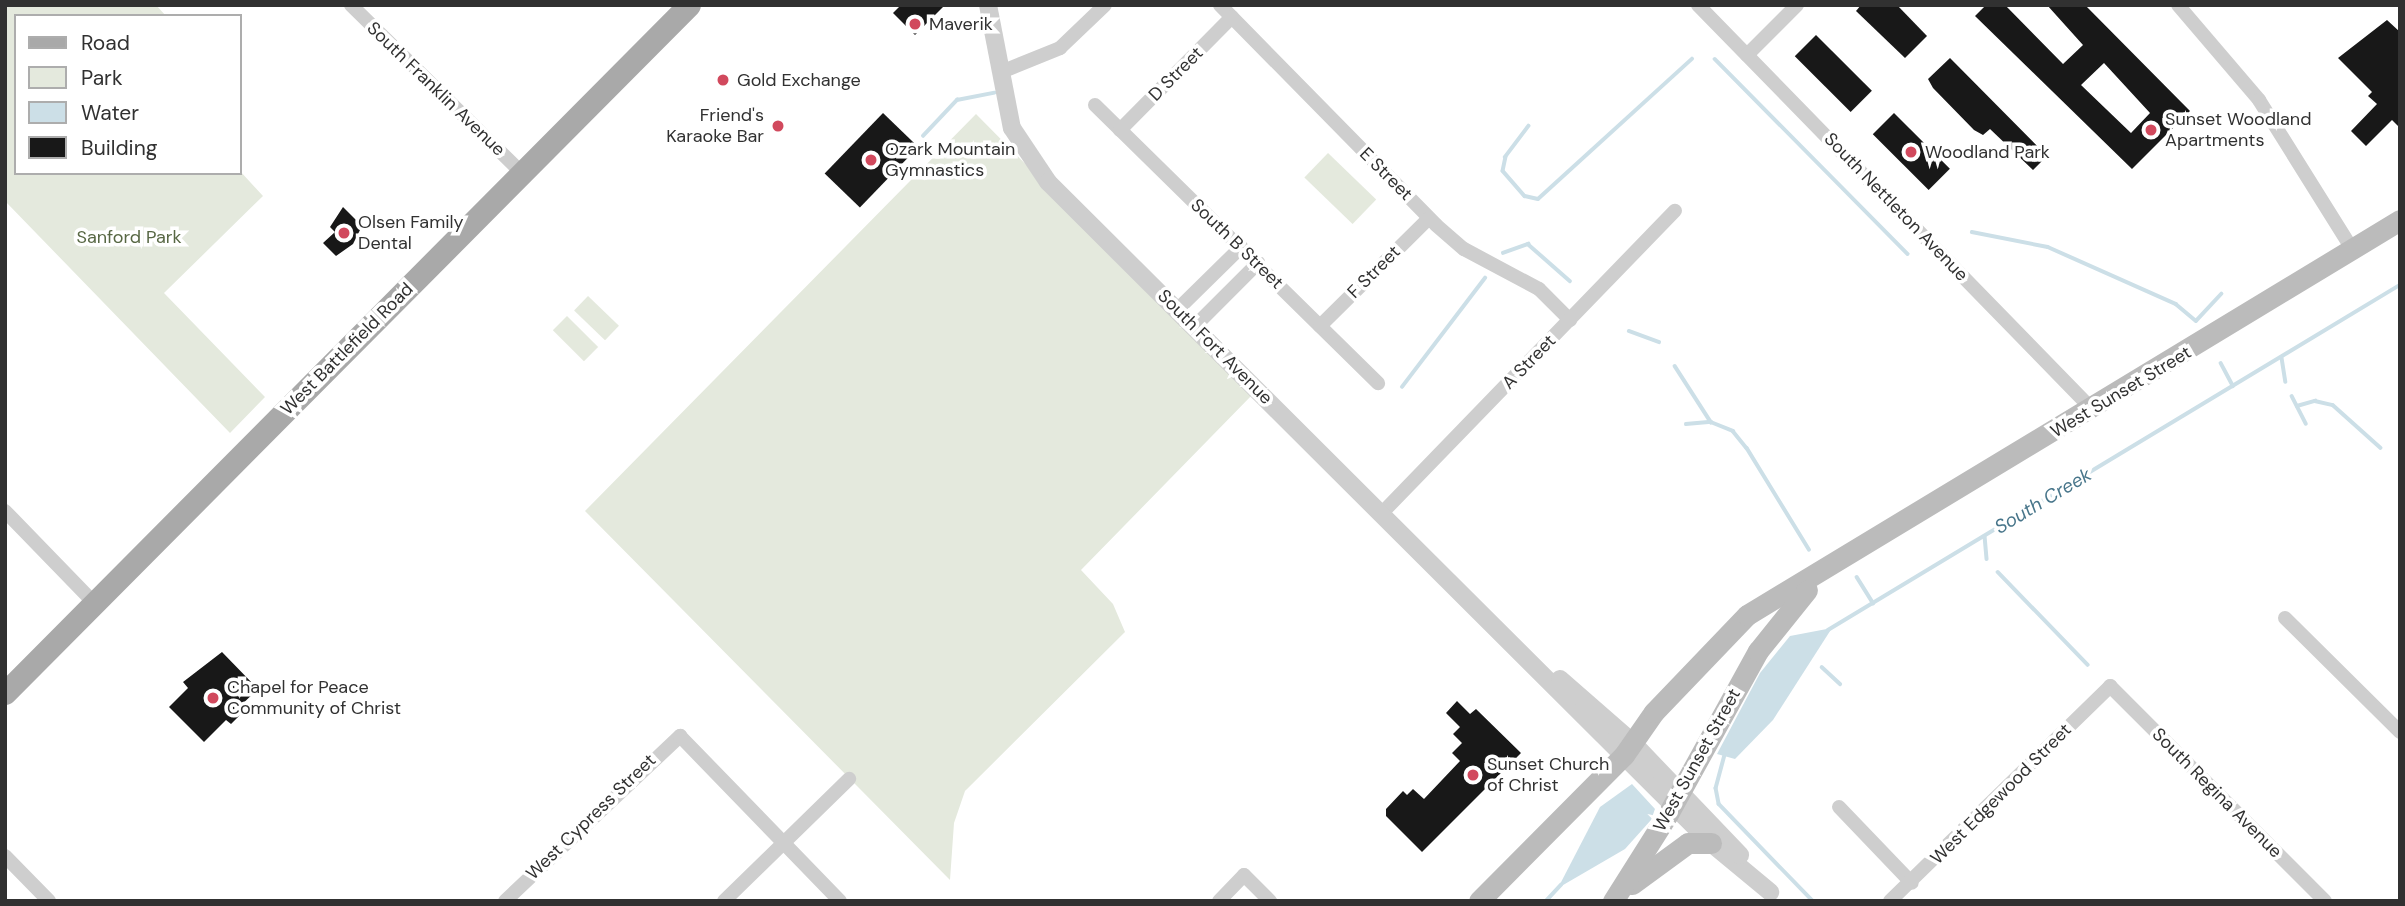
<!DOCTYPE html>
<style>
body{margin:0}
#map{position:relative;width:2405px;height:906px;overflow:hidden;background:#fff;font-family:"DM Sans",sans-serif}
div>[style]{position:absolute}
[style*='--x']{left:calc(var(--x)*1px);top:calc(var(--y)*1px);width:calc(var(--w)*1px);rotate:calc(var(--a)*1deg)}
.green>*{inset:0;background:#e4e9dd;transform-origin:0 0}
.water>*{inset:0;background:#ccdfe7}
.stream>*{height:3.5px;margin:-1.75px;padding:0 1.75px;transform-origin:1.75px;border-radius:1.75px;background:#ccdfe7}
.building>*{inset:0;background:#181818;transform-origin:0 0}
.minor>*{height:14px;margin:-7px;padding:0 7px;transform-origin:7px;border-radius:7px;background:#cecece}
.tertiary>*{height:18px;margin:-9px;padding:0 9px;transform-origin:9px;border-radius:9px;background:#cecece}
.secondary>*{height:21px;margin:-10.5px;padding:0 10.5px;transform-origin:10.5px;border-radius:10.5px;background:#bbb}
.primary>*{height:23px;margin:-11.5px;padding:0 11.5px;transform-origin:11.5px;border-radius:11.5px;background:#a9a9a9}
.dots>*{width:19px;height:19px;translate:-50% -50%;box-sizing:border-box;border:4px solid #fff;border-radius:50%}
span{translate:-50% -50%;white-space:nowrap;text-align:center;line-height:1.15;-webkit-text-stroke:7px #fff;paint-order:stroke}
.poi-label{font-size:18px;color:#313131}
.left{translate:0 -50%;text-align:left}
.right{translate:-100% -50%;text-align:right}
.street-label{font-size:18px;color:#313131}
.park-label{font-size:18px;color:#576743}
.water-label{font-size:19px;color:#47758a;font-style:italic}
.frame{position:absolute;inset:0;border:7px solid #313131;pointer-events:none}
.legend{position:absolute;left:14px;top:14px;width:228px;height:161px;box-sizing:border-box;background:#fff;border:2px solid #adadad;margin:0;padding:9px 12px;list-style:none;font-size:21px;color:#313131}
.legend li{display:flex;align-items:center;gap:14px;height:35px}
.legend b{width:35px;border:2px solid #adadad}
</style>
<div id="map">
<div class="green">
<div style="clip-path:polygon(5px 5px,156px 5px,166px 16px,16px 16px,16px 173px,240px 171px,263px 196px,164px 293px,265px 397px,230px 433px,5px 201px)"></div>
<div style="clip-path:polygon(976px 114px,1253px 394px,1081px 570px,1113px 604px,1125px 632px,965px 791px,954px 823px,950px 880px,585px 511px)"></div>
<div style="left:1328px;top:153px;width:67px;height:34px;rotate:44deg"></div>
<div style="left:588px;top:296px;width:43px;height:20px;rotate:44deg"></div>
<div style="left:567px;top:316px;width:44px;height:20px;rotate:45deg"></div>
</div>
<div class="water">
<div style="clip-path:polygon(1832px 628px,1773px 720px,1735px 759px,1717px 754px,1760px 673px,1790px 636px)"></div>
<div style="clip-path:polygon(1632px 784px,1655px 809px,1651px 820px,1625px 849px,1558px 888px,1600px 807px)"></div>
</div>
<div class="stream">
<div style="--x:1715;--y:59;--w:274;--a:45.3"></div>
<div style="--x:1529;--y:126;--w:39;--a:127"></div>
<div style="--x:1506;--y:157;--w:14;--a:102"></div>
<div style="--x:1503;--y:171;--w:33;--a:49"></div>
<div style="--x:1525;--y:196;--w:13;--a:13"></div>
<div style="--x:1538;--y:199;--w:208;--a:-42.3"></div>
<div style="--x:923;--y:136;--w:50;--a:-46.6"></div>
<div style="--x:957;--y:100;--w:38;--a:-11"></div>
<div style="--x:1972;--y:232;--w:77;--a:11.2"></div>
<div style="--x:2048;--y:247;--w:140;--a:24"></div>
<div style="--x:2176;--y:304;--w:26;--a:40"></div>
<div style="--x:2196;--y:321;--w:37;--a:-47"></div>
<div style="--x:1503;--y:253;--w:27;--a:-20"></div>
<div style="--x:1528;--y:244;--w:56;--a:41.4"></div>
<div style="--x:1629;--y:331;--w:32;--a:20"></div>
<div style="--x:2282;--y:358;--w:24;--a:81"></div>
<div style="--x:2221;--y:363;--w:26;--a:62"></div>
<div style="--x:1675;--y:366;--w:67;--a:57.3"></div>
<div style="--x:1711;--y:422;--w:24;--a:22"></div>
<div style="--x:1733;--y:431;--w:22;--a:51"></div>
<div style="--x:1747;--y:448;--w:119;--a:58.5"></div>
<div style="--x:1402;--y:387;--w:137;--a:-52.7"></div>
<div style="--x:2292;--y:396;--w:31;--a:63"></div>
<div style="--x:2297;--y:406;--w:19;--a:-16"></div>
<div style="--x:2315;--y:401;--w:18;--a:13"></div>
<div style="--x:2333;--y:405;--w:64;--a:41.9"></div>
<div style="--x:1686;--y:424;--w:25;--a:-5"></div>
<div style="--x:1985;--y:536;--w:23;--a:85"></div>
<div style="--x:1998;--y:572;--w:129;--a:45.9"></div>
<div style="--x:1857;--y:577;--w:31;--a:58"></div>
<div style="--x:1828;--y:630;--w:668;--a:-31.1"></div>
<div style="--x:1822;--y:667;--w:25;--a:43"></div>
<div style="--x:1725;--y:755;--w:34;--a:105"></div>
<div style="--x:1716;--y:788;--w:16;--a:79"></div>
<div style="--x:1719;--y:804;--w:135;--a:45.9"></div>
<div style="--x:1546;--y:901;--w:22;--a:-47"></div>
</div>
<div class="building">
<div style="clip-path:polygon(901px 5px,945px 5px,915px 35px,893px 13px)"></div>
<div style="clip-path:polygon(1861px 5px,1897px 5px,1927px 36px,1905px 58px,1856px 11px)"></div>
<div style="clip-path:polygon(evenodd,1986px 5px,2005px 5px,2063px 64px,2083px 45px,2047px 5px,2085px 5px,2190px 111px,2132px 169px,1975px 16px,1986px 5px,2104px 63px,2150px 113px,2131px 133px,2081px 85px,2104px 63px)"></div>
<div style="clip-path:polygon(2387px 20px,2400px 32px,2400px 128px,2392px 120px,2366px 146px,2351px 131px,2377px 104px,2368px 96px,2372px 92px,2338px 58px)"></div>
<div style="left:1816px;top:35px;width:79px;height:30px;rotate:45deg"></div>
<div style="clip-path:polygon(1950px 58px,2047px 156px,2033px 170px,1990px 129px,1983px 135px,1974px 130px,1933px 88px,1928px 79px)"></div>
<div style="left:883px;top:113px;width:49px;height:84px;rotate:44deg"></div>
<div style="left:1894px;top:113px;width:79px;height:30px;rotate:45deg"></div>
<div style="clip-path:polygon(343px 207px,362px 226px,353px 244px,336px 256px,323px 243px,335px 232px,330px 227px)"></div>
<div style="clip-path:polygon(222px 652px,258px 689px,237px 709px,241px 714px,231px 724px,226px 720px,204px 742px,169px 707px,188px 688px,183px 682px)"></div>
<div style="clip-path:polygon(1457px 701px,1470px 714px,1476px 709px,1521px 753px,1422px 852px,1386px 816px,1386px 809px,1403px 791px,1407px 795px,1413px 789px,1424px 799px,1460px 761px,1452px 753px,1462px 743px,1453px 734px,1460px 727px,1446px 713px)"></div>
</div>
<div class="minor">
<div style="--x:351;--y:5;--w:240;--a:44.5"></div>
<div style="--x:1220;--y:5;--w:308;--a:45.5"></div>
<div style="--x:1436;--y:225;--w:37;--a:41"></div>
<div style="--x:1464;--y:249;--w:85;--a:28.1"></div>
<div style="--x:1539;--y:289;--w:44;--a:45"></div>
<div style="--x:1698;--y:5;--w:564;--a:45.72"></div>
<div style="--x:2178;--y:5;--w:125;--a:49.5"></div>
<div style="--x:2259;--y:100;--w:179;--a:58"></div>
<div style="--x:1747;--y:55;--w:71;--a:-45"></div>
<div style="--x:1001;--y:72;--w:64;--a:-22.1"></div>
<div style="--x:1060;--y:48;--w:62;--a:-43.7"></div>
<div style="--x:1095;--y:105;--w:397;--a:44.5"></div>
<div style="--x:1120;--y:130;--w:159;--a:-45.3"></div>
<div style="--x:1177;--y:310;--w:90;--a:-44.5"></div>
<div style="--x:1320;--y:326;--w:153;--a:-44.7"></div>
<div style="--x:1194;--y:327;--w:91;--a:-45"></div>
<div style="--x:5;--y:511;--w:128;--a:45.9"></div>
<div style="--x:1382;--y:513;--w:421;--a:-45.9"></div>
<div style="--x:2285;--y:618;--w:162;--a:44.7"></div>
<div style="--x:1839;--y:807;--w:105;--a:46.2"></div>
<div style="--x:5;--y:856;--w:63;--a:45.6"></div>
<div style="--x:505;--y:901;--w:241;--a:-43.3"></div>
<div style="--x:680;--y:736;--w:230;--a:45.9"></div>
<div style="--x:724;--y:901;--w:175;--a:-44.3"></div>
<div style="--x:1219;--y:901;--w:36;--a:-46"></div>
<div style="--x:1244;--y:875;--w:37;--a:45"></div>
<div style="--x:1890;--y:901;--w:308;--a:-44.3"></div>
<div style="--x:2110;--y:686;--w:304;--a:45"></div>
</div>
<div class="tertiary">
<div style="--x:988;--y:5;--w:125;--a:79"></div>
<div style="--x:1012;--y:128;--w:65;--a:56.3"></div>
<div style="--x:1048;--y:182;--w:936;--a:44.91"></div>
<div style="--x:1711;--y:843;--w:77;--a:39.7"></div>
<div style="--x:1560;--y:679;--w:97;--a:41.2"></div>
<div style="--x:1633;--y:743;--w:155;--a:46.3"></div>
</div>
<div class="secondary">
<div style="--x:1632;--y:884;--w:69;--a:-36.2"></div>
<div style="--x:1688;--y:843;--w:23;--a:0"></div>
<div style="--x:1479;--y:901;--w:206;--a:-45.2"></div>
<div style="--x:1624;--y:755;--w:52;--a:-55.1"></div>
<div style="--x:1654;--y:712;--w:134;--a:-46.2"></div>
<div style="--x:1747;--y:615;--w:763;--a:-31.17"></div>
<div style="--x:1613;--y:901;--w:103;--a:-57.7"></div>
<div style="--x:1668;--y:814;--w:186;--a:-61.1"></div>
<div style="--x:1758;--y:651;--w:78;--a:-51.2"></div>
</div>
<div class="primary">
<div style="--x:5;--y:693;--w:970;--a:-45.17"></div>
</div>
<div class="dots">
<div style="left:915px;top:24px;background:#d1495d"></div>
<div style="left:723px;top:80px;background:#d1495d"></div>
<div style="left:778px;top:126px;background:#d1495d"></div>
<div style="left:2151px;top:130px;background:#d1495d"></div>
<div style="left:1911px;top:152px;background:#d1495d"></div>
<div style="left:871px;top:160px;background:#d1495d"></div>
<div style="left:344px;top:233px;background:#d1495d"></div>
<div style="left:213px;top:698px;background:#d1495d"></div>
<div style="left:1473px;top:775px;background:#d1495d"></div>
</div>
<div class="poi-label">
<span class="left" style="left:929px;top:24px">Maverik</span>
<span class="left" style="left:737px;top:80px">Gold Exchange</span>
<span class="right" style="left:764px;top:126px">Friend's<br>Karaoke Bar</span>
<span class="left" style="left:2165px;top:130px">Sunset Woodland<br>Apartments</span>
<span class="left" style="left:885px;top:160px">Ozark Mountain<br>Gymnastics</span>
<span class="left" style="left:1925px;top:152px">Woodland Park</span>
<span class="left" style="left:358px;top:233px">Olsen Family<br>Dental</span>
<span class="left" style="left:227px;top:698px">Chapel for Peace<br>Community of Christ</span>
<span class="left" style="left:1487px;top:775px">Sunset Church<br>of Christ</span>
</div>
<div class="street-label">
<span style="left:1176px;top:74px;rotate:-45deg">D Street</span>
<span style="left:436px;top:89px;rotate:44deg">South Franklin Avenue</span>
<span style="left:1386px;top:174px;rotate:45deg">E Street</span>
<span style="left:1896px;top:207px;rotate:46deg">South Nettleton Avenue</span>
<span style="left:1237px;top:244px;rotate:44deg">South B Street</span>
<span style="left:1374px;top:272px;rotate:-45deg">F Street</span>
<span style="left:1215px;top:347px;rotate:45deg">South Fort Avenue</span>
<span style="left:347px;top:349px;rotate:-45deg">West Battlefield Road</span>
<span style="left:1529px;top:362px;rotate:-46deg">A Street</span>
<span style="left:2121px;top:392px;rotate:-31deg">West Sunset Street</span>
<span style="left:1697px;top:760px;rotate:-61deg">West Sunset Street</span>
<span style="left:2217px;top:793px;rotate:45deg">South Regina Avenue</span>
<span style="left:2001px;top:794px;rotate:-45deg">West Edgewood Street</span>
<span style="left:591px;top:817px;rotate:-44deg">West Cypress Street</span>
</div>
<div class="park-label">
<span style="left:129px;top:237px">Sanford Park</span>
</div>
<div class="water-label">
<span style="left:2043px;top:501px;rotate:-31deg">South Creek</span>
</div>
<div class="frame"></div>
<ul class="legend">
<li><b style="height:9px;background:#a9a9a9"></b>Road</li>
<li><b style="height:19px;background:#e4e9dd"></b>Park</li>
<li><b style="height:19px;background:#ccdfe7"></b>Water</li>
<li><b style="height:19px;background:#181818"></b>Building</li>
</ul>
</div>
